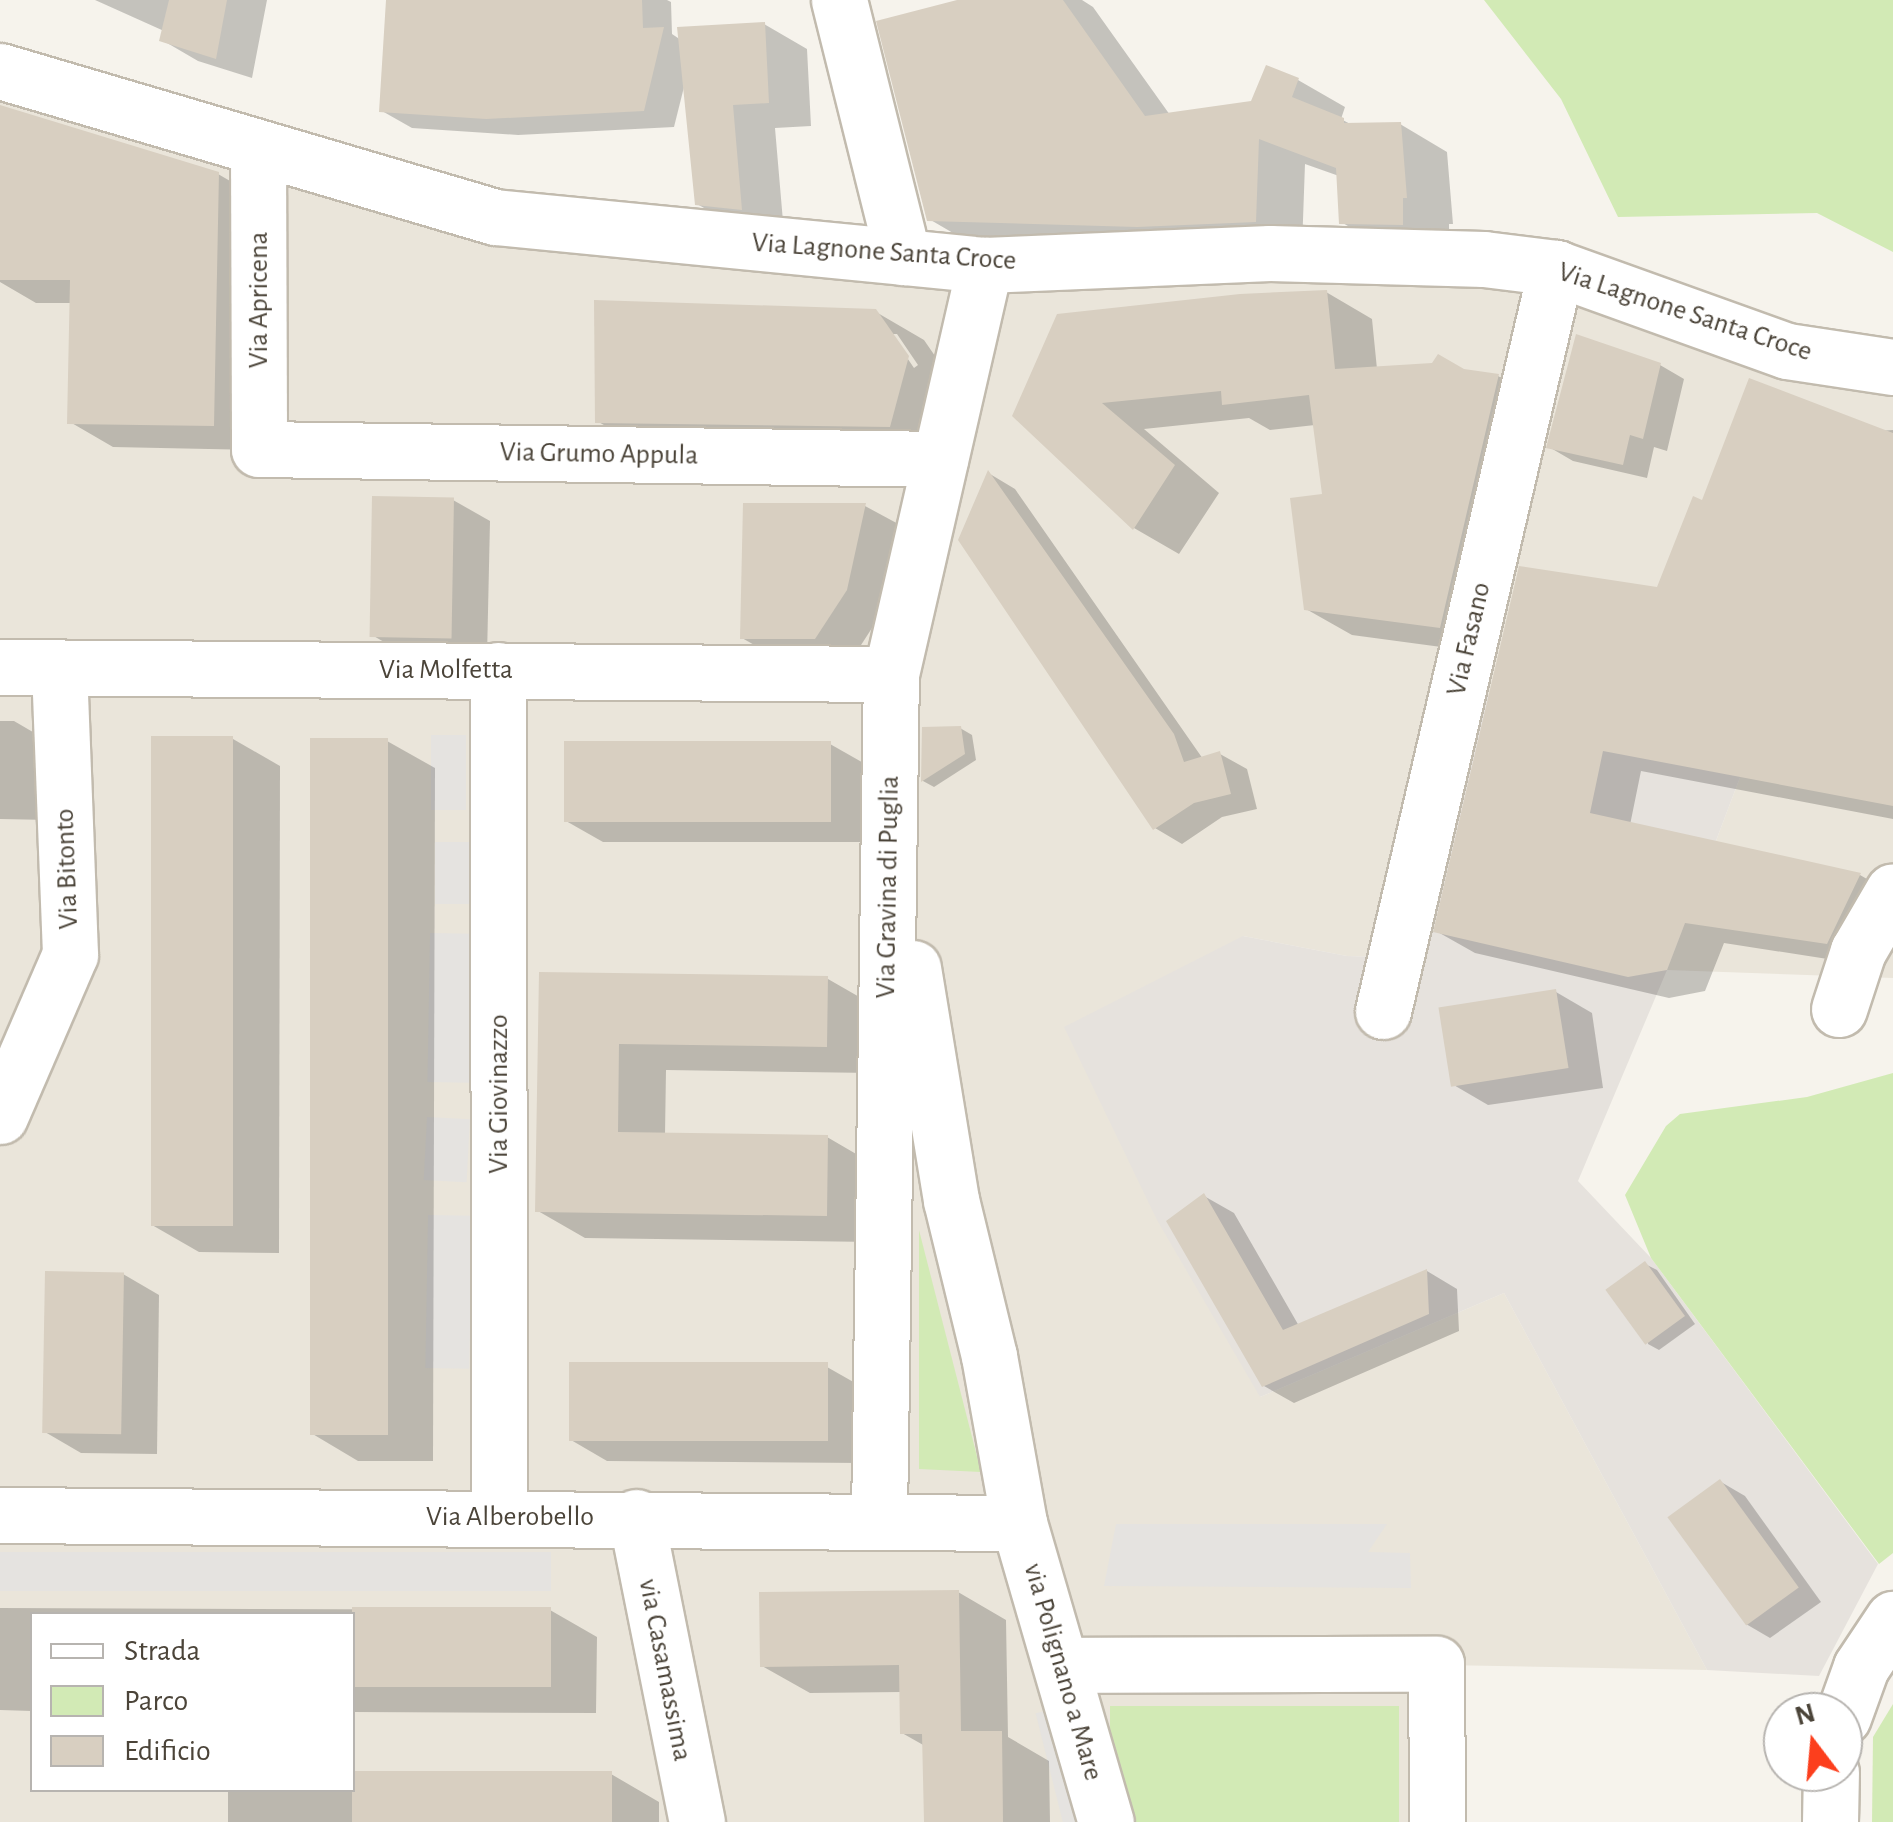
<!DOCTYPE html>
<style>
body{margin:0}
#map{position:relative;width:1893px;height:1822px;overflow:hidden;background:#f6f3ec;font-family:"Alegreya Sans",sans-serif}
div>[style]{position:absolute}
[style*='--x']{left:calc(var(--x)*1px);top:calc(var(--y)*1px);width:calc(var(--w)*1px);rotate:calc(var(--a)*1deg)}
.residential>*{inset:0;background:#eae5da}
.industrial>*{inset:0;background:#e6e2dd}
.green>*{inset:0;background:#d2eab5;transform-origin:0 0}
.parking>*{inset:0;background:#e5e3e0;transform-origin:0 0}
.shadow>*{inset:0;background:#0003}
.building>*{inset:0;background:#d8cfc1;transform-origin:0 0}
.roads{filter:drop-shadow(2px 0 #c2bbae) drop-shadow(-2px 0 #c2bbae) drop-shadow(0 2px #c2bbae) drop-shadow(0 -2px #c2bbae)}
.minor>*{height:55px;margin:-27.5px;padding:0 27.5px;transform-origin:27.5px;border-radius:27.5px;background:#fff}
span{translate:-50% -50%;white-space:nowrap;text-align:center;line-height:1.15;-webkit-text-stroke:8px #fff;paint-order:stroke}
.street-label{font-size:28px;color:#4b4439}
.legend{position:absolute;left:30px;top:1612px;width:325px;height:180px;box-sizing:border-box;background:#fff;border:2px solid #b7b4b0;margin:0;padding:12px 18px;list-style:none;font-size:30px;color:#4b4439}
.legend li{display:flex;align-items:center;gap:20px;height:50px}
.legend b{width:50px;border:2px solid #b7b4b0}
.north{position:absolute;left:1763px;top:1692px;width:100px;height:100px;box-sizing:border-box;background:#fff;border:2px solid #b7b4b0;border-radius:50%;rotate:344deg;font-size:28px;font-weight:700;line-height:40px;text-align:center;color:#4b4439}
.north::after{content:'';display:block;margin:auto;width:35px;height:45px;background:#fc3f1d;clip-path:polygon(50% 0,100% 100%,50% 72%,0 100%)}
</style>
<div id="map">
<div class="residential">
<div style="clip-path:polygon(evenodd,0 78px,374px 199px,975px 264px,1494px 256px,1893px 360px,1893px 978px,1667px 970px,1750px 751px,1423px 958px,1347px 956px,1243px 936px,1260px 1397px,1504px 1293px,1707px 1670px,1443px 1665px,1440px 1822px,0 1822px,0 78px,32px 1614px,352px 1614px,352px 1790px,32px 1790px,32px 1614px)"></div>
</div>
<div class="industrial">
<div style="clip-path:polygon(1481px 694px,1750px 751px,1667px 970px,1578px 1181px,1651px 1258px,1878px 1564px,1819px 1676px,1707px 1670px,1504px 1293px,1260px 1397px,1157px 1220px,1064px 1027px,1243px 936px,1347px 956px,1423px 958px)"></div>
</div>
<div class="green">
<div style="clip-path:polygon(1484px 0,1893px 0,1893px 252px,1817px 213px,1618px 217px,1561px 99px)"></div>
<div style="clip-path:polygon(1893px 1073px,1893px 1553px,1879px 1564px,1651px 1258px,1625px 1195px,1666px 1126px,1680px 1114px,1807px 1097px)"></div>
<div style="clip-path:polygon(919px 1230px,981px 1472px,919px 1469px)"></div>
<div style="clip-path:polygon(1893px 1704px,1893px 1822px,1872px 1822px,1873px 1737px)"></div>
<div style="left:1399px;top:1706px;width:116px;height:289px;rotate:90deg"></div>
</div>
<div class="parking">
<div style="left:431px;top:735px;width:35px;height:75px"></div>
<div style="left:435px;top:842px;width:34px;height:62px"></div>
<div style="left:430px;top:933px;width:42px;height:149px;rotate:1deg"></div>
<div style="left:427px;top:1117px;width:43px;height:63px;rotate:3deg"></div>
<div style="left:428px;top:1215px;width:44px;height:153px;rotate:1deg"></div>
<div style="clip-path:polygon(1116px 1524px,1387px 1524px,1368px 1552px,1410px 1553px,1411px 1588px,1104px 1586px)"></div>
<div style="left:551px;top:1552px;width:39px;height:551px;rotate:90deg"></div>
<div style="left:1057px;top:1708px;width:118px;height:22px;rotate:76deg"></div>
</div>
<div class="shadow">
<div style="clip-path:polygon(95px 0,267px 0,252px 78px,198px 61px,162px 40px,164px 31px)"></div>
<div style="clip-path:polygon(388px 0,667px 0,671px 2px,672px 34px,681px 40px,764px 24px,807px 49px,811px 126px,775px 128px,784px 233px,741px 229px,697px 204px,685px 83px,674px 127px,518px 135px,412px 128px,382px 111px)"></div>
<div style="clip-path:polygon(967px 0,1082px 0,1093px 7px,1170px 115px,1252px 103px,1298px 80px,1345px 107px,1341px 119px,1352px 125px,1400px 124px,1447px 152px,1453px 224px,1449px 224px,1449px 251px,1388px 249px,1341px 222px,1339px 176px,1305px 164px,1302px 248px,977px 247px,929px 219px)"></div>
<div style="clip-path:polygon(0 108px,218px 174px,261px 199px,257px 450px,113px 447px,70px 422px,72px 303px,36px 303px,0 282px)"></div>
<div style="clip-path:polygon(1326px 292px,1372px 319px,1377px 369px,1498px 376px,1544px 403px,1486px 653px,1352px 635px,1306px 609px,1325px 496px,1315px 425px,1270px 430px,1249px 418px,1144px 429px,1219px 493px,1179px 554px,1134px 528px,1015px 415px)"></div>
<div style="clip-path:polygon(evenodd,876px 312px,924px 340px,955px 385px,938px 453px,645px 449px,597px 421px,876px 312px,891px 334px,897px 334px,918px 365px,914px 368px,891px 334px)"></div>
<div style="clip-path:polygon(1660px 365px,1684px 379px,1667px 451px,1654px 447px,1647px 478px,1573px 461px,1549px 447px)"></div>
<div style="clip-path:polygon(1893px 430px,1893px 819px,1641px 771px,1630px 825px,1860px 875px,1893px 894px,1866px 965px,1724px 943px,1705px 991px,1669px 998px,1475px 953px,1436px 931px,1659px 590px,1703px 503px,1879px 431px)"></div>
<div style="clip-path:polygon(990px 474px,1015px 489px,1203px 759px,1220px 754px,1247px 769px,1257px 809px,1222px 817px,1182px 844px,1155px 828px)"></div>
<div style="clip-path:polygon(453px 500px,490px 521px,487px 657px,408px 656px,372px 635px)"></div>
<div style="clip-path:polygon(865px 506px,902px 526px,883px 611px,852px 659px,779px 659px,742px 638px)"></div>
<div style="clip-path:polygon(0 721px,14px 721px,50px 742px,50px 820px,0 819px)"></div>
<div style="clip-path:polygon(960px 728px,972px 735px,976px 760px,934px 787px,923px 781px,924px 729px)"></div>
<div style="clip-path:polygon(233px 739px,280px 766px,279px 1253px,199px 1252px,152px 1225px)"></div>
<div style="clip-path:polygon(387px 741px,435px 768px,433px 1461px,358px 1461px,311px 1433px)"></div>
<div style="clip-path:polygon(830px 744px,867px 765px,867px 842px,603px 842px,566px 821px)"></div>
<div style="clip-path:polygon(541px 974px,828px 979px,875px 1006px,874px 1073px,666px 1070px,665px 1135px,827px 1137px,875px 1165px,874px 1242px,585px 1238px,538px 1211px)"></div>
<div style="clip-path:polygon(1556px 992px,1592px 1013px,1603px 1088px,1488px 1105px,1452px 1084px)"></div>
<div style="clip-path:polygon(1204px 1196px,1234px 1213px,1299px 1326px,1427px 1271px,1457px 1289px,1459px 1331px,1294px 1403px,1264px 1386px)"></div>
<div style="clip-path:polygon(1645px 1264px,1657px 1270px,1695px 1324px,1659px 1350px,1648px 1344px)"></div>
<div style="clip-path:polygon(123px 1274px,159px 1295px,157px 1454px,81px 1453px,45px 1432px)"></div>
<div style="clip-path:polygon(827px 1367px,864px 1388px,863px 1463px,607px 1461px,571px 1440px)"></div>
<div style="clip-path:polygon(1721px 1482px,1745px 1496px,1821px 1602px,1770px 1638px,1746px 1624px)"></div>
<div style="clip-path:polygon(958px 1592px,1006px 1620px,1008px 1737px,1049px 1761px,1050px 1822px,926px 1822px,925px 1746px,902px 1733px,902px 1692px,810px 1693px,762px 1666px)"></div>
<div style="clip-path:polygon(0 1608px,550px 1610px,597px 1637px,596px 1713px,352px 1712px,352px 1614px,32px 1614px,32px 1711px,0 1710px)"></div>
<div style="clip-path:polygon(611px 1774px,659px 1802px,659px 1822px,228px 1822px,228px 1790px,352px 1790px)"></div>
</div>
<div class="building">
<div style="clip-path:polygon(169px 0,227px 0,216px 59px,159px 41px)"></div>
<div style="clip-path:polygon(386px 0,642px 0,643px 28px,664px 27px,644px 111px,486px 119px,379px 112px)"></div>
<div style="clip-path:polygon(957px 0,1063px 0,1145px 116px,1251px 101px,1266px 65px,1299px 78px,1292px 97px,1344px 118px,1344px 123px,1401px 122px,1407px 198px,1403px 198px,1403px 225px,1339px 224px,1336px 168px,1259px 139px,1256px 222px,1137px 227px,927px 221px,876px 21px)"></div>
<div style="clip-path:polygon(765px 22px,769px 103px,733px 105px,742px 210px,695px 205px,677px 27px)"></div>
<div style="clip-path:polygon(0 105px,219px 172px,214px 426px,67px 424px,70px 280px,0 280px)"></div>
<div style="clip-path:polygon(1327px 290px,1335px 369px,1432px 363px,1438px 354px,1464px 369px,1499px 374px,1440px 628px,1304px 610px,1290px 498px,1322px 494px,1309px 395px,1222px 405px,1221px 391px,1102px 403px,1175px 465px,1133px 530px,1012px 416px,1057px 314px,1240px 294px)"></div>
<div style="clip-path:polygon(594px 300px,876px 309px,909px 356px,890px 427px,595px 423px)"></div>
<div style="clip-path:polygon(1576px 334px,1661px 363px,1643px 439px,1630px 435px,1623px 465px,1546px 448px)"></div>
<div style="clip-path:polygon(1749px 378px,1893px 433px,1893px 806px,1603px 751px,1590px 813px,1861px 873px,1827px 944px,1685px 923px,1667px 970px,1628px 977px,1433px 932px,1519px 566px,1657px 587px,1693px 496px,1702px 500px)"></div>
<div style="clip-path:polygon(988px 470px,1174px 734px,1184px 762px,1220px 751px,1231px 794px,1194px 803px,1153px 830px,958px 540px)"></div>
<div style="left:372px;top:496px;width:82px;height:141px;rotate:1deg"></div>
<div style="clip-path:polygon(743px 503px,866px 503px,847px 590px,815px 639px,740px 639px)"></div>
<div style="clip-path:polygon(961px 726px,965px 754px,921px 782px,922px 727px)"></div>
<div style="left:151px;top:736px;width:82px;height:490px"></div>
<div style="left:310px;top:738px;width:78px;height:697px"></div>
<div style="left:831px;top:741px;width:81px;height:267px;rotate:90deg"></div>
<div style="clip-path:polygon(539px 972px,828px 976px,827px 1047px,619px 1044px,618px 1132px,828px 1135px,827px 1216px,535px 1212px)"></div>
<div style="left:1556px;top:989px;width:80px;height:119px;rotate:81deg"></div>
<div style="clip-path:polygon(1204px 1193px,1283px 1330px,1427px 1269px,1429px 1314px,1262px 1387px,1166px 1221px)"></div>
<div style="left:1645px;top:1261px;width:68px;height:49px;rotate:54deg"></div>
<div style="left:45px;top:1271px;width:79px;height:162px;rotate:1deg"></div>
<div style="left:569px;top:1362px;width:259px;height:79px"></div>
<div style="left:1720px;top:1479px;width:134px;height:65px;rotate:54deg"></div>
<div style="clip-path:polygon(959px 1590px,961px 1731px,1002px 1731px,1003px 1822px,924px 1822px,922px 1734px,900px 1734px,899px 1665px,760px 1667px,759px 1592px)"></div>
<div style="left:352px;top:1607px;width:199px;height:80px"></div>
<div style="left:352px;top:1771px;width:260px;height:51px"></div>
</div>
<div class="roads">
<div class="minor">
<div style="--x:839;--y:0;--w:265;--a:76"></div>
<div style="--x:0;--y:71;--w:516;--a:16.43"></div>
<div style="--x:495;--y:217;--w:492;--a:5.6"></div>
<div style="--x:985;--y:265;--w:285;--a:-2.4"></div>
<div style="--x:1270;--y:253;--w:214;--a:1.6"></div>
<div style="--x:1484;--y:259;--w:73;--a:7.1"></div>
<div style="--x:1556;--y:268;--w:245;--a:19.8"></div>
<div style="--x:1787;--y:351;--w:107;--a:8.6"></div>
<div style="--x:258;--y:150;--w:299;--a:89.8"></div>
<div style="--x:259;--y:449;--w:681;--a:0.84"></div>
<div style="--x:0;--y:667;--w:891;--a:0.45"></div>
<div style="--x:498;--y:670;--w:847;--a:89.93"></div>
<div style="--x:913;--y:968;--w:235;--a:80.7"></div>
<div style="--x:951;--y:1200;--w:161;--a:76.3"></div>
<div style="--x:989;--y:1356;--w:170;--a:79.8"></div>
<div style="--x:1019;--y:1523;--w:311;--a:73.8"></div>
<div style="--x:1839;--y:1009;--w:61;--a:-71.9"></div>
<div style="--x:1858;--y:951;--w:69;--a:-59.7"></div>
<div style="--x:1383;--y:1011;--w:763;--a:-76.89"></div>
<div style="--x:0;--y:1116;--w:176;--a:-66.6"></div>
<div style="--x:70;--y:954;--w:287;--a:-92.2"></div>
<div style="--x:0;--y:1515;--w:1019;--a:0.45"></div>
<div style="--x:636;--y:1517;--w:311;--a:78.7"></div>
<div style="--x:879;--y:1518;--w:844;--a:-89.19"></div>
<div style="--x:891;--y:674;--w:420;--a:-77.1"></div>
<div style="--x:1061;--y:1665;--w:375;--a:-0.2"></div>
<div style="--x:1436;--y:1664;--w:158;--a:89.6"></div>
<div style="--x:1843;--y:1717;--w:53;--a:-70.2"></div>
<div style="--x:1861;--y:1667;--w:58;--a:-56.3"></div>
<div style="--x:1830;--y:1822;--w:50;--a:-88.9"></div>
</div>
</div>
<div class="street-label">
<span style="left:884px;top:252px;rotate:4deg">Via Lagnone Santa Croce</span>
<span style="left:259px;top:300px;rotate:-90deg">Via Apricena</span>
<span style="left:1685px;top:312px;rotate:18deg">Via Lagnone Santa Croce</span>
<span style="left:599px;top:454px;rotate:1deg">Via Grumo Appula</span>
<span style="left:1469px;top:639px;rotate:-77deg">Via Fasano</span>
<span style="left:446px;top:670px">Via Molfetta</span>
<span style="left:67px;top:869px;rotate:-92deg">Via Bitonto</span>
<span style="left:888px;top:887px;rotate:-89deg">Via Gravina di Puglia</span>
<span style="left:499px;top:1094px;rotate:-90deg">Via Giovinazzo</span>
<span style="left:510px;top:1517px">Via Alberobello</span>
<span style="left:665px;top:1670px;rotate:79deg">via Casamassima</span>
<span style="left:1063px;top:1672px;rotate:74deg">via Polignano a Mare</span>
</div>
<ul class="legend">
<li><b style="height:12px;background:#fff"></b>Strada</li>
<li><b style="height:28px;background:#d2eab5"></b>Parco</li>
<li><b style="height:28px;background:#d8cfc1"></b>Edificio</li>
</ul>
<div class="north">N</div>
</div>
